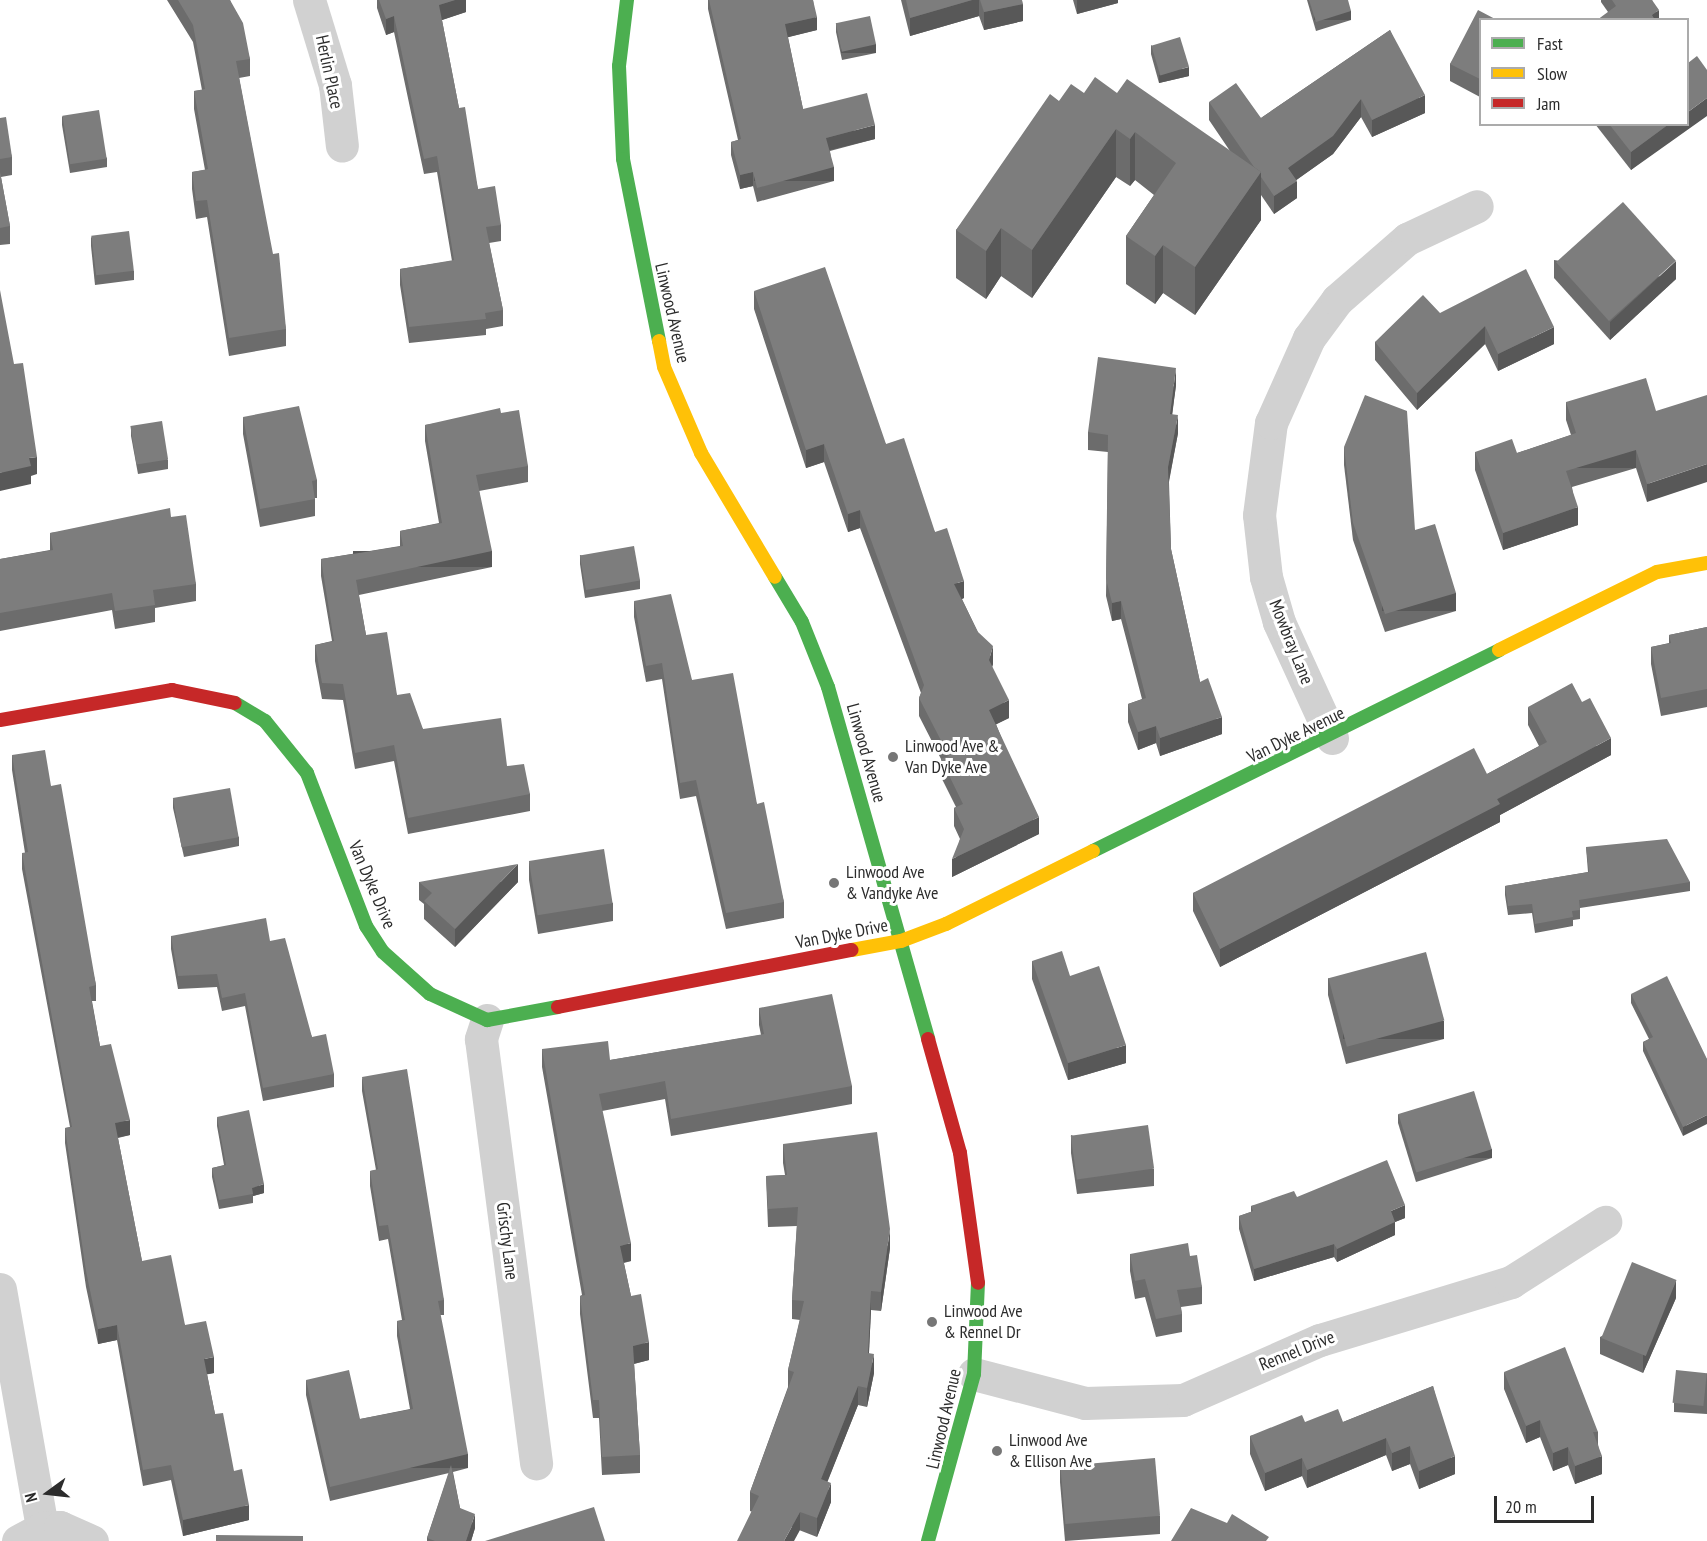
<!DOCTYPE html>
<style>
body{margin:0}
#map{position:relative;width:1707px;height:1541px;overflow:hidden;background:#fff;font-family:"PT Sans Narrow",sans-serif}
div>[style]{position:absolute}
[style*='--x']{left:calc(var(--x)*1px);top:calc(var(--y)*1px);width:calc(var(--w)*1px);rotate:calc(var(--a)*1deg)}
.street>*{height:33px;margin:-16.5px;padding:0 16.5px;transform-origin:16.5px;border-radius:16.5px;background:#d1d1d1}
.fast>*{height:14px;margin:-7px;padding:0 7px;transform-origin:7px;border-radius:7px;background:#4caf50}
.slow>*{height:14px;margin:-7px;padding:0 7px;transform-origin:7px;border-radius:7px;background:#ffc107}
.jam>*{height:14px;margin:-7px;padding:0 7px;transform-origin:7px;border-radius:7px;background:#c62828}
.wall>*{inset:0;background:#6c6c6c}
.shaded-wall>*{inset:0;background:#585858;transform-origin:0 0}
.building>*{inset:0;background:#7d7d7d;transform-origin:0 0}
.dots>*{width:16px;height:16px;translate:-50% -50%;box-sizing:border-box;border:3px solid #fff;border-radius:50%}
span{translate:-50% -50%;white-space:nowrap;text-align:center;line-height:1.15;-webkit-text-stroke:6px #fff;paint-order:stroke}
.street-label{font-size:18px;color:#2c2c2c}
.poi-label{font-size:18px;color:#2c2c2c}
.left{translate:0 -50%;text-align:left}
.legend{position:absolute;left:1479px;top:18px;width:210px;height:108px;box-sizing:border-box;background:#fff;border:2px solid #ababab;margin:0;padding:8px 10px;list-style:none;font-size:18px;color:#2c2c2c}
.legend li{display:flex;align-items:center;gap:12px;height:30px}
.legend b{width:30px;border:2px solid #ababab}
.north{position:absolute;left:18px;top:1463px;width:60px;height:60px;-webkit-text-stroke:4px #fff;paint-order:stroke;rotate:255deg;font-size:16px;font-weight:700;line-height:24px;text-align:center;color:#2c2c2c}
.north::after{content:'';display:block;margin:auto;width:21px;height:27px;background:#2c2c2c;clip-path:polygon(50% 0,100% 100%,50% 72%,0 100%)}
.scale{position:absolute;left:1494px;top:1496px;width:100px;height:27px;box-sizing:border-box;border:3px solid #2c2c2c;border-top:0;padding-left:8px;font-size:18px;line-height:21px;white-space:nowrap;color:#2c2c2c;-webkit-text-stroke:4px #fff;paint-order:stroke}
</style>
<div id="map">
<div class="street">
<div style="--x:309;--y:0;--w:89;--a:73"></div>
<div style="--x:335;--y:85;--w:61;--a:83.5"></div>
<div style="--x:1332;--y:738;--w:128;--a:-114.6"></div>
<div style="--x:1279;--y:622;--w:47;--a:-106.1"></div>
<div style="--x:1266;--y:577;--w:62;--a:-96.4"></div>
<div style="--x:1259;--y:515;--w:93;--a:-82.6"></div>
<div style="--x:1271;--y:423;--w:93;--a:-65.9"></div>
<div style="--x:1309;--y:338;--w:47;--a:-53.6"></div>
<div style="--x:1337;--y:300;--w:93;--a:-41.1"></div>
<div style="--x:1407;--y:239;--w:77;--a:-25.2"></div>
<div style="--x:487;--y:1020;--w:20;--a:108"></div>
<div style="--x:481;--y:1039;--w:428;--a:82.6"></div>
<div style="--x:0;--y:1289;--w:243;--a:80"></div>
<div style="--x:974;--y:1374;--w:115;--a:14.6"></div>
<div style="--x:1085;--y:1403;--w:98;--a:-1.8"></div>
<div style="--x:1183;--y:1400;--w:150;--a:-23.7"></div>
<div style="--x:1320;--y:1340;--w:200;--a:-16.9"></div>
<div style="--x:1511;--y:1282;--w:112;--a:-32.6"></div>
<div style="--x:18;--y:1541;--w:27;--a:-28"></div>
<div style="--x:42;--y:1528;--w:18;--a:-3"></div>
<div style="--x:60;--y:1527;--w:35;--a:24"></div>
</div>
<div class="fast">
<div style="--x:627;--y:0;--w:66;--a:96.9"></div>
<div style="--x:619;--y:66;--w:93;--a:87.5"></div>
<div style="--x:623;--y:159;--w:186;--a:78.8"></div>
<div style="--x:775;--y:577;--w:52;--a:59"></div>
<div style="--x:802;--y:622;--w:70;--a:68.2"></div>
<div style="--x:828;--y:687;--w:366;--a:74.1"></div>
<div style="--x:235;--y:703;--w:35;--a:31"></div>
<div style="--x:265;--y:721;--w:67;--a:51.1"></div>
<div style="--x:307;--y:773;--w:164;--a:68.9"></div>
<div style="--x:366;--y:926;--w:31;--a:57"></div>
<div style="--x:383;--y:952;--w:63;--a:41.8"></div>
<div style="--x:430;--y:994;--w:63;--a:24.5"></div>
<div style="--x:487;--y:1020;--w:72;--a:-10.4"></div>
<div style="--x:1093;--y:851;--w:453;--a:-26.3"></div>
<div style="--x:928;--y:1541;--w:173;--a:-74.6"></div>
<div style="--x:974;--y:1374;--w:91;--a:-87.5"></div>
</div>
<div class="slow">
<div style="--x:659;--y:341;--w:26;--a:79"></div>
<div style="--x:664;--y:367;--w:94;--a:66.7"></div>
<div style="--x:701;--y:453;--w:144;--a:59.2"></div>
<div style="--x:1499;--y:650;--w:176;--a:-26.3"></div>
<div style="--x:1657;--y:572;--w:51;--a:-10.2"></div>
<div style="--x:852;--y:950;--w:50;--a:-10.4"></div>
<div style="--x:901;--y:941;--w:48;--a:-20.7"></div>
<div style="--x:946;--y:924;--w:164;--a:-26.4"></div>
</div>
<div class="jam">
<div style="--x:0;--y:720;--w:175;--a:-9.9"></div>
<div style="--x:172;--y:690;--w:64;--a:11.7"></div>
<div style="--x:558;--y:1007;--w:299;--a:-11"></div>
<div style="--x:928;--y:1039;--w:118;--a:74.3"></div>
<div style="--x:960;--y:1153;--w:131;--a:82.1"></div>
</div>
<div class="wall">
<div style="clip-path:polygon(167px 0,230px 0,250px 59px,250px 76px,239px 78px,286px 329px,286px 346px,229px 356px,207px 217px,196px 219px,192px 189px,192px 172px,205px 170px,194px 109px,194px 91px,202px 90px,193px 42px)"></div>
<div style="clip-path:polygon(377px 0,466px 0,466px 12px,442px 20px,459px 108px,478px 189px,501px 225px,501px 241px,489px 243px,503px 310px,503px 326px,486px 329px,486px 335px,409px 343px,400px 285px,400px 269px,452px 261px,437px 172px,424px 174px,394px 32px,386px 35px,377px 8px)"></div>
<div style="clip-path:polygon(708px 0,813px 0,817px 30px,788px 37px,803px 109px,875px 139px,830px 151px,834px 181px,757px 202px,753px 186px,740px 189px,731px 155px,731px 142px,738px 140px,708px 9px)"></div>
<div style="clip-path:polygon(901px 0,1022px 0,1023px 21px,984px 30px,979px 16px,910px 36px)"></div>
<div style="clip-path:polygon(1073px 0,1118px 0,1118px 3px,1077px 14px)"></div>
<div style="clip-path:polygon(1307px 0,1309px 0,1351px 20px,1316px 31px)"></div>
<div style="clip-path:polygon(1601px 0,1652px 0,1659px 20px,1608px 12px,1601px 2px)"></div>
<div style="clip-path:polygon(1480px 20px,1480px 97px,1450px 81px,1450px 64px)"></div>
<div style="clip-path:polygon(836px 23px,876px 53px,842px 60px,836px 32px)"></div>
<div style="clip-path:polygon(1390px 30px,1425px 113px,1372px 137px,1361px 117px,1333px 154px,1296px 180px,1297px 198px,1274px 214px,1261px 195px,1261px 220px,1195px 315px,1163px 293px,1155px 304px,1126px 284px,1126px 236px,1154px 195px,1135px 180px,1130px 186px,1116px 177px,1032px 298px,1001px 276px,986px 299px,956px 278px,956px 230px,1059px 101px,1084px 93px,1117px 93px,1230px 151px,1209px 120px,1209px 102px,1261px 118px)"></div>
<div style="clip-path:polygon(1151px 45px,1189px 76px,1159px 83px,1151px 54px)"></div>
<div style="clip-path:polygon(62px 116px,107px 158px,107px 167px,70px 173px,62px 125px)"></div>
<div style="clip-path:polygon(0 118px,12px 157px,12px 175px,1px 177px,10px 226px,10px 244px,0 245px)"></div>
<div style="clip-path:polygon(1595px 124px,1688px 124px,1631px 170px)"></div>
<div style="clip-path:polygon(91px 237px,134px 271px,134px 280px,95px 285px,91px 246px)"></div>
<div style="clip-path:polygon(1554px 260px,1676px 279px,1610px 340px,1554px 278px)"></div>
<div style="clip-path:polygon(754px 291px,886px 444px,935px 532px,964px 598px,962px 599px,993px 664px,992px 667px,1009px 718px,996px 724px,1039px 834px,952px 877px,960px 839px,954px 826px,954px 808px,956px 807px,941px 777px,941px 759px,919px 716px,919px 698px,921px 693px,860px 528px,848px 532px,824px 462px,806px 468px,754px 309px)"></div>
<div style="clip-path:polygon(1440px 313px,1554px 344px,1498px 371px,1485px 344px,1417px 410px,1375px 360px,1375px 342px)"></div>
<div style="clip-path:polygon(1176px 385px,1172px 414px,1178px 433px,1169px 482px,1171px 549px,1200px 682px,1222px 734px,1160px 756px,1156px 743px,1138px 750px,1128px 722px,1128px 704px,1142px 699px,1121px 619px,1112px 621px,1106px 596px,1108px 452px,1088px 450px,1088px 432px)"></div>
<div style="clip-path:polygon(1566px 402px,1656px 411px,1647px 502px,1636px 468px,1572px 487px,1578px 525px,1503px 550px,1475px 470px,1475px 452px,1517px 453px,1571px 435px,1566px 420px)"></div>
<div style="clip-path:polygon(501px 413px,528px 466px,528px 482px,479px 491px,492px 567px,359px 595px,366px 635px,397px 695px,423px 729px,507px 766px,530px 794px,530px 811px,408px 834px,394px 761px,355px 769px,343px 700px,322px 699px,315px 661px,315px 645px,332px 641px,321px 576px,321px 559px,400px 546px,400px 531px,439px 523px,425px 441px,425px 425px)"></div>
<div style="clip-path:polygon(243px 417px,317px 480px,317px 498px,315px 498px,315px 516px,260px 527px,243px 434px)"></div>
<div style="clip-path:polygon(131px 427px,168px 460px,168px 469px,138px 474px,131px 436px)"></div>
<div style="clip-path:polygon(1344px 447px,1415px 530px,1456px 611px,1385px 632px,1353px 540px,1344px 465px)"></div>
<div style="clip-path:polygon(171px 517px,196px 584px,196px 601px,155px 608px,155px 622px,115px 629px,112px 610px,0 631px,0 559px,50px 550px,50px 533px)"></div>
<div style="clip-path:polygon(580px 555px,640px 580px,640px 589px,585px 598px,580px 564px)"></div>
<div style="clip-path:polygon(634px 601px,692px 680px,757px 804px,784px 902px,784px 918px,726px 929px,696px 796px,680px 799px,662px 679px,646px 682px,634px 617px)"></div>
<div style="clip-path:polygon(1707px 627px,1707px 707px,1661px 716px,1651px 664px,1651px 647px,1669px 643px,1669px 635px)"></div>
<div style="clip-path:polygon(1528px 707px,1611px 755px,1500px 815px,1500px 822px,1220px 967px,1193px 911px,1193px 893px,1487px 774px,1539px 746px,1528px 725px)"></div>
<div style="clip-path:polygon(12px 755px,51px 786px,96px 985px,96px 1001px,92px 1001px,100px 1046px,130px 1135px,118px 1138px,142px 1261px,185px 1325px,214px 1373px,207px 1374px,215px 1414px,249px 1520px,183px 1536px,171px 1480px,143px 1486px,117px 1340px,98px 1344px,86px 1287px,65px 1143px,65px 1128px,70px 1127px,22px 869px,22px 853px,25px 853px,12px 770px)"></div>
<div style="clip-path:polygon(173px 799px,239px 837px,239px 846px,184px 857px,173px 808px)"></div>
<div style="clip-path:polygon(1586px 847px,1690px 882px,1690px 891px,1580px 908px,1580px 919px,1573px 920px,1573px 926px,1535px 933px,1532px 913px,1508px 915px,1505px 895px,1505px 886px,1588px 872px)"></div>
<div style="clip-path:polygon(529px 862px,613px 903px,613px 921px,538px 934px,529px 880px)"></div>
<div style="clip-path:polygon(419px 882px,518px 882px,455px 947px,424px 919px,424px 904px,419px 900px)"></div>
<div style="clip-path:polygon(171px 936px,270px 941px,312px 1037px,334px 1074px,334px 1087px,263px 1101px,245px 1006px,222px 1011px,217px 987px,178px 989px,171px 949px)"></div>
<div style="clip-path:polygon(1032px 961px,1070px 976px,1126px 1063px,1068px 1080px,1032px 979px)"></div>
<div style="clip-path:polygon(1328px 978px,1444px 1039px,1346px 1064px,1328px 995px)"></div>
<div style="clip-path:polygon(1631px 994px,1707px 1059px,1683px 1136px,1643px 1051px,1643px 1042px,1649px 1039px,1631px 1003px)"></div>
<div style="clip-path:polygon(759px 1008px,852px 1086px,852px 1104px,671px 1136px,665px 1099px,602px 1111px,631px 1261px,624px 1263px,631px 1296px,649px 1360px,634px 1364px,640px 1455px,640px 1473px,602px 1475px,599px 1418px,593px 1418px,580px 1314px,580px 1296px,582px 1295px,542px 1067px,542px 1049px,610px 1060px,761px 1035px,759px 1025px)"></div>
<div style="clip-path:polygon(362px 1077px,444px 1300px,444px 1315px,440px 1315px,468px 1468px,453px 1472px,460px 1508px,475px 1528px,471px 1541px,427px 1541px,427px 1538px,449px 1473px,330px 1501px,306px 1395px,306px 1380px,360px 1419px,410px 1409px,397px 1336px,397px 1321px,402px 1320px,388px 1239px,379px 1241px,370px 1186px,370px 1171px,376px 1170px,362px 1091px)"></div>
<div style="clip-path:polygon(1398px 1114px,1492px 1158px,1416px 1182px,1398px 1123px)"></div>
<div style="clip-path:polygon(217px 1117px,264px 1193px,253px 1196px,253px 1203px,219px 1209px,212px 1177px,212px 1168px,224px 1165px,217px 1126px)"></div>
<div style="clip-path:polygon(1071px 1135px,1154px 1169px,1154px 1186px,1077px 1194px,1071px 1153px)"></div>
<div style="clip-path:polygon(783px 1144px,890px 1248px,881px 1311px,871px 1310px,869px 1353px,874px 1373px,867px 1407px,858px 1405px,827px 1482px,831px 1502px,817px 1537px,750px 1511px,750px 1492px,788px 1387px,788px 1370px,800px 1320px,792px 1319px,792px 1300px,797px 1226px,768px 1227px,766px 1176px,785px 1175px,783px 1163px)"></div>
<div style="clip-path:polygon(1297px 1197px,1405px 1218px,1395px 1222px,1395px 1235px,1337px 1262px,1334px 1257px,1254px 1281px,1239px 1229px,1239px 1216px,1251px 1212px,1251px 1206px)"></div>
<div style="clip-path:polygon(1130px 1254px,1190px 1256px,1202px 1287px,1202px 1304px,1181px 1307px,1182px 1314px,1182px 1332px,1156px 1337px,1145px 1297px,1135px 1299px,1130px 1271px)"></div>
<div style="clip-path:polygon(1676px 1298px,1643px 1373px,1600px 1354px,1600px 1337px)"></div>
<div style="clip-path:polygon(1504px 1372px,1598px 1432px,1598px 1444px,1602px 1474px,1575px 1484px,1568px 1465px,1553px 1471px,1540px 1437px,1526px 1443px,1504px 1389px)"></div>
<div style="clip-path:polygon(1707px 1373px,1707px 1414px,1674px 1412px,1674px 1403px)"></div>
<div style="clip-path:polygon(1433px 1386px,1455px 1474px,1419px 1489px,1410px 1464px,1392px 1471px,1386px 1455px,1307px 1488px,1302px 1476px,1265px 1491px,1250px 1454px,1250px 1436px,1305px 1422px,1343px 1422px)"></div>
<div style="clip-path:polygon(1060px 1464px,1160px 1516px,1160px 1534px,1065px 1541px,1060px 1482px)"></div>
</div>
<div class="shaded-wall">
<div style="clip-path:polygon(455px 0,466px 0,466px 12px,439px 21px,439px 5px)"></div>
<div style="clip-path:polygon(972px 0,979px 0,979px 16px,910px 36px,910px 18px)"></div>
<div style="clip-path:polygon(1077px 0,1118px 0,1118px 3px,1077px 14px)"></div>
<div style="clip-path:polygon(1023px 4px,1023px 21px,984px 30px,984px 12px)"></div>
<div style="clip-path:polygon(1659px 10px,1659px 20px,1652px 20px,1652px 15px)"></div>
<div style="left:1351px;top:11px;width:9px;height:37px;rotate:90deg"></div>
<div style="clip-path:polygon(394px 16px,394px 32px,386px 35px,386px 19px)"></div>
<div style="clip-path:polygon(817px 17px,817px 30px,785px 38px,785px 24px)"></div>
<div style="left:876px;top:44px;width:9px;height:35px;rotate:90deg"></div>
<div style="clip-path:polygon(1189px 67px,1189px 76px,1159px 83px,1159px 75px)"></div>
<div style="clip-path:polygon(1425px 95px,1425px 113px,1372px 137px,1372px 120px)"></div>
<div style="clip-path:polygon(1707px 98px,1707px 116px,1631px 170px,1631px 152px,1669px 124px,1688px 124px,1688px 112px)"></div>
<div style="clip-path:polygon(1361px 99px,1361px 117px,1333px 154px,1288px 186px,1288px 168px)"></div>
<div style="clip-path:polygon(875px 125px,875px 139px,826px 151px,826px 138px)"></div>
<div style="clip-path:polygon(1116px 129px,1116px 177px,1032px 298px,1032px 250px)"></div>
<div style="clip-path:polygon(1135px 132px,1135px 180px,1130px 186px,1130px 139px)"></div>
<div style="left:834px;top:167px;width:14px;height:80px;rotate:90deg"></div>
<div style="clip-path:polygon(753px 172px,753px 186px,740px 189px,740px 175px)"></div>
<div style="clip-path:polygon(1261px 172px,1261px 220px,1195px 315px,1195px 267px)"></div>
<div style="clip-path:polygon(1297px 181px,1297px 198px,1274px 214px,1274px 196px)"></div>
<div style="clip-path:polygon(1001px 228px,1001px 276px,986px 299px,986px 251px)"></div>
<div style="clip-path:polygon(1163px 245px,1163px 293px,1155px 304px,1155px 256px)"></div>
<div style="clip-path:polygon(1676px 261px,1676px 279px,1610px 340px,1610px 322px)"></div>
<div style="clip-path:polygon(1485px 326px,1485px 344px,1417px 410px,1417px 393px)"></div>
<div style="clip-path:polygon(1554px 327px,1554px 344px,1498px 371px,1498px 354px)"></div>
<div style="clip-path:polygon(1176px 368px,1176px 385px,1170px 432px,1170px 414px)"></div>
<div style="clip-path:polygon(1178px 415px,1178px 433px,1168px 485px,1168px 467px)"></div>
<div style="clip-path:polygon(824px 444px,824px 462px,806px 468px,806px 450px)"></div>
<div style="left:1636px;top:450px;width:18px;height:73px;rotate:90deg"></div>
<div style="clip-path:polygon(37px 457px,37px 474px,31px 476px,31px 484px,0 491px,0 473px,29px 458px)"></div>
<div style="clip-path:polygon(1707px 464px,1707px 482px,1647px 502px,1647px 484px)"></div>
<div style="clip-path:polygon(1578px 507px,1578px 525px,1503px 550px,1503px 533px)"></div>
<div style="clip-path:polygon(860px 510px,860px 528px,848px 532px,848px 514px)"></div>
<div style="left:492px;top:551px;width:16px;height:139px;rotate:90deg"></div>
<div style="clip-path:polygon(964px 581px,964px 598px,954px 602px,954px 584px)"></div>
<div style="left:1456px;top:593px;width:18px;height:74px;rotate:90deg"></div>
<div style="clip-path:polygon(1121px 601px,1121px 619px,1112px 621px,1112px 603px)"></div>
<div style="clip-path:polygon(993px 646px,993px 664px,989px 677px,989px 660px)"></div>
<div style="clip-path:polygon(1009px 700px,1009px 718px,989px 728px,989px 710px)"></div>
<div style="clip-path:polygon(1222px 717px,1222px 734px,1160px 756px,1160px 738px)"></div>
<div style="clip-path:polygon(1156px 726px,1156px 743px,1138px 750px,1138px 732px)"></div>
<div style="clip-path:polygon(1611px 738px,1611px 755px,1500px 815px,1500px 822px,1220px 967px,1220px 949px)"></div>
<div style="clip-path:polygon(1039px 817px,1039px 834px,952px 877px,952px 859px)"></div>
<div style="clip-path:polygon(518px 864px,518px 882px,455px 947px,455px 929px)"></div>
<div style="left:1444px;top:1021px;width:18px;height:101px;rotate:90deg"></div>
<div style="clip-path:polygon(1126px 1045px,1126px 1063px,1068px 1080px,1068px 1063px)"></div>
<div style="clip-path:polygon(1707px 1115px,1707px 1124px,1683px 1136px,1683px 1127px)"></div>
<div style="clip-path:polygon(130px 1120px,130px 1135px,115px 1138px,115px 1123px)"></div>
<div style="left:1492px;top:1149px;width:9px;height:80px;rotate:90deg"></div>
<div style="clip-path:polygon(264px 1184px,264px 1193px,253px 1196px,252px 1188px)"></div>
<div style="clip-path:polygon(1405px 1205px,1405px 1218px,1395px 1222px,1395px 1235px,1337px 1262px,1337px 1249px,1391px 1211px)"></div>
<div style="clip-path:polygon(890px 1229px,890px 1248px,881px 1311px,881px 1292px)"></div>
<div style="clip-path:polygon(631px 1243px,631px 1261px,620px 1263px,620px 1246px)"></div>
<div style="clip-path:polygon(1334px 1244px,1334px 1257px,1254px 1281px,1254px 1269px)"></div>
<div style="clip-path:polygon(1676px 1280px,1676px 1298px,1643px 1373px,1643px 1355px)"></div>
<div style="clip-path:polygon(871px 1291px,871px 1310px,868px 1371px,868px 1353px)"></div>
<div style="clip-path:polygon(117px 1325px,117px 1340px,98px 1344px,98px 1329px)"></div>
<div style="clip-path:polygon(649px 1342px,649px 1360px,633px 1364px,633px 1346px)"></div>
<div style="clip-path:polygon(874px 1354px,874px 1373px,867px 1407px,867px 1388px)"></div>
<div style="clip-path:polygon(214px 1357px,214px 1373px,204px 1375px,204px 1359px)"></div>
<div style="clip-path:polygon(858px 1386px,858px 1405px,821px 1498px,821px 1479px)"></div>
<div style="clip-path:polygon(1540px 1420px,1540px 1437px,1526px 1443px,1526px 1426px)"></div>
<div style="clip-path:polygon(1386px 1438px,1386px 1455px,1307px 1488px,1307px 1470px)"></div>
<div style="clip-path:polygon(1410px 1446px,1410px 1464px,1392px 1471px,1392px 1453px)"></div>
<div style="clip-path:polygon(1568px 1447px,1568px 1465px,1553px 1471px,1553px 1453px)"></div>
<div style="left:468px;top:1454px;width:14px;height:142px;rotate:90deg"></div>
<div style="clip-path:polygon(1455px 1456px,1455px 1474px,1419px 1489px,1419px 1471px)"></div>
<div style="clip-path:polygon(1602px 1456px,1602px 1474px,1575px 1484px,1575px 1466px)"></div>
<div style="clip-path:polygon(1302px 1458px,1302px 1476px,1265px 1491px,1265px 1473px)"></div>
<div style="clip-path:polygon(831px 1483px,831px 1502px,817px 1537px,817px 1518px)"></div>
<div style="clip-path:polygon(249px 1505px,249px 1520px,183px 1536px,183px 1520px)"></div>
<div style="clip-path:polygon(800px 1512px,800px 1530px,794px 1541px,784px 1541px)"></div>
<div style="clip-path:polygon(475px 1514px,475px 1528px,471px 1541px,466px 1541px)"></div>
</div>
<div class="building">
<div style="clip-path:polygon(178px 0,230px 0,243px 23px,250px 59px,236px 61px,273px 254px,279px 253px,286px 329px,229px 338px,207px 200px,196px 201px,192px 172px,208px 169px,194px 91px,205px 89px,193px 25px)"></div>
<div style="clip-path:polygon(379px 0,455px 0,439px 5px,459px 108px,465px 107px,478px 189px,495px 186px,501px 225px,486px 227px,503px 310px,485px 313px,486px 319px,409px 327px,400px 269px,454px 260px,437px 156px,424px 159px,394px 16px,386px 19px)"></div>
<div style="clip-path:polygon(709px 0,813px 0,817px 17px,785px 24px,803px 109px,867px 93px,875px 125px,826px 138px,834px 167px,757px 188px,753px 172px,740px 175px,731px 142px,741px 139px)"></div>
<div style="clip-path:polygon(906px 0,972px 0,910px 18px)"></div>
<div style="clip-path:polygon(980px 0,1022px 0,1023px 4px,984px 12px)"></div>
<div style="clip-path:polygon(1309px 0,1348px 0,1351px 11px,1316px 22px)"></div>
<div style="clip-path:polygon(1612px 0,1652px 0,1659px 10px,1652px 15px,1655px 20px,1597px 20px,1616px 6px)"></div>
<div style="clip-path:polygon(1478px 10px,1497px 20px,1480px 20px,1480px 79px,1450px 64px)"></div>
<div style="left:870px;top:16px;width:29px;height:35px;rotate:78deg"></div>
<div style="clip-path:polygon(1390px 30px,1425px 95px,1372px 120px,1361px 99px,1333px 136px,1288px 168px,1297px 181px,1274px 196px,1261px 177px,1261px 172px,1254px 167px,1209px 102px,1236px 83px,1261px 118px)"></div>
<div style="left:1180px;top:37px;width:31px;height:30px;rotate:73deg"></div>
<div style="clip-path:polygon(1697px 56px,1707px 70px,1707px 98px,1688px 112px,1688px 63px)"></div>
<div style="clip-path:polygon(1095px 77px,1117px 93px,1127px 79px,1261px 172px,1195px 267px,1163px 245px,1155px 256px,1126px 236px,1176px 163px,1135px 132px,1130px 139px,1116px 129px,1032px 250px,1001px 228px,986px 251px,956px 230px,1050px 94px,1059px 101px,1071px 84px,1084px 93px)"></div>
<div style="left:99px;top:110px;width:49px;height:37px;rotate:81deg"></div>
<div style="clip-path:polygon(6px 117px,12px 157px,0 159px,0 118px)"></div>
<div style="clip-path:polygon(1609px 124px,1669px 124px,1631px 152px)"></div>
<div style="clip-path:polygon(0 172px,10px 226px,0 228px)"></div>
<div style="left:1623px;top:202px;width:79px;height:90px;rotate:48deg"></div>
<div style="left:129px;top:231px;width:40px;height:38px;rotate:83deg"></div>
<div style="clip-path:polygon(825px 267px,886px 444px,904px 438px,935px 532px,947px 528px,964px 581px,954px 584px,978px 632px,993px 646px,989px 660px,1009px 700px,989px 710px,1039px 817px,952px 859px,964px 829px,954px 808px,963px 804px,941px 759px,949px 756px,919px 698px,924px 685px,860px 510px,848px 514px,824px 444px,806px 450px,754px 291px)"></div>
<div style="clip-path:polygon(1526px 269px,1554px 327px,1498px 354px,1485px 326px,1417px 393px,1375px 342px,1423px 295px,1440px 313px)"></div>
<div style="clip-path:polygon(0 290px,14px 364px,23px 363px,37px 457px,29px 458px,31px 466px,0 473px)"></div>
<div style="clip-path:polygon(1098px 357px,1176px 368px,1170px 414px,1178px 415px,1168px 467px,1171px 549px,1200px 682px,1208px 678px,1222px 717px,1160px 738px,1156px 726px,1138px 732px,1128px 704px,1146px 698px,1121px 601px,1112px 603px,1106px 579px,1108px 435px,1088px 432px)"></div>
<div style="clip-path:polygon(1646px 378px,1656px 411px,1707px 395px,1707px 464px,1647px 484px,1636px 450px,1566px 471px,1578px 507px,1503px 533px,1475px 452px,1512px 439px,1517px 453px,1576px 433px,1566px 402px)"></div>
<div style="clip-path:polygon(1365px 395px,1407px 411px,1415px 530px,1435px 524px,1456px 593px,1385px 614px,1353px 523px,1344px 447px)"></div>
<div style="clip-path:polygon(299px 406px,317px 480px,312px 481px,315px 499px,260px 509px,243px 417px)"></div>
<div style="clip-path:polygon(500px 408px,501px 413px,519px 410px,528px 466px,476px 475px,492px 551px,356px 580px,366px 635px,387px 632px,397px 695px,410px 693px,423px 729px,501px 718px,507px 766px,524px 764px,530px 794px,408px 818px,394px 745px,355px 753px,343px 684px,322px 683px,315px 645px,334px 641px,321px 559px,403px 546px,400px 531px,442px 523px,425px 425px)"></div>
<div style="left:162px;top:421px;width:39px;height:32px;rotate:81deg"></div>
<div style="clip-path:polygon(170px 508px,171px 517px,186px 515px,196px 584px,153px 590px,155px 605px,115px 611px,112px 593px,0 613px,0 559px,53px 550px,50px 533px)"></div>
<div style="left:634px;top:546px;width:35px;height:55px;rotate:80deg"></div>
<div style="clip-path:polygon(671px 594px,692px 680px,733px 673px,757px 804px,764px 802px,784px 902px,726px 913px,696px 780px,680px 783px,662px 663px,646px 666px,634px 601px)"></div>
<div style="clip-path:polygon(1707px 627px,1707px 689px,1661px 698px,1651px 647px,1671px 643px,1669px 635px)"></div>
<div style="clip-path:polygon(1572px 683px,1582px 702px,1590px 698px,1611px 738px,1497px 799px,1500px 804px,1220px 949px,1193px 893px,1474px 748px,1487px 774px,1547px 742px,1528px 707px)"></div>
<div style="clip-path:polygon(45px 750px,51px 786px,61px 784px,96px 985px,89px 987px,100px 1046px,111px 1044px,130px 1120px,115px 1123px,142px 1261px,171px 1255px,185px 1325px,206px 1321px,214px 1357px,204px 1359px,215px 1414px,223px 1413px,234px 1471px,242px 1469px,249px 1505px,183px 1520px,171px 1465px,143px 1470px,117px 1325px,98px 1329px,86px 1271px,65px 1128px,72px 1127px,22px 853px,28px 852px,12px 755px)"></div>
<div style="left:230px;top:788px;width:50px;height:58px;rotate:80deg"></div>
<div style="clip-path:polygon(1667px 839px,1690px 882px,1579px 900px,1580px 910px,1572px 911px,1573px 917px,1535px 924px,1532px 904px,1508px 906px,1505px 886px,1589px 872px,1586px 847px)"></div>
<div style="left:604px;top:849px;width:55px;height:76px;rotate:81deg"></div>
<div style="clip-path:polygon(518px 864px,455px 929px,424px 901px,432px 893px,419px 882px)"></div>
<div style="clip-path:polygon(266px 918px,270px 941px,285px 938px,312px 1037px,326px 1034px,334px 1074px,263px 1088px,245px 993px,222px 998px,217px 974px,178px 976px,171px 936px)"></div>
<div style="clip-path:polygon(1062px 951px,1070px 976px,1099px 966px,1126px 1045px,1068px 1063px,1032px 961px)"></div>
<div style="left:1426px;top:952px;width:71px;height:101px;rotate:75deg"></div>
<div style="clip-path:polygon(1667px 976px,1707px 1059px,1707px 1115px,1683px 1127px,1643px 1042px,1653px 1037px,1631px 994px)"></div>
<div style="clip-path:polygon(832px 994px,852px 1086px,671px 1119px,665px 1081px,599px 1094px,631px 1243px,620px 1246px,631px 1296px,641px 1294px,649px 1342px,633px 1346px,640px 1455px,602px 1457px,599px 1400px,593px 1400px,580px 1296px,585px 1295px,542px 1049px,608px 1041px,610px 1060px,764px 1034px,759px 1008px)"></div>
<div style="clip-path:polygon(407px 1069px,444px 1300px,438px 1301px,468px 1454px,330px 1487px,306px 1380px,349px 1370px,360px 1419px,413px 1409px,397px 1321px,405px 1320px,388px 1225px,379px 1226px,370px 1171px,378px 1169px,362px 1077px)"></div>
<div style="left:1474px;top:1091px;width:61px;height:79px;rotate:73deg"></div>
<div style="clip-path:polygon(249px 1110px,264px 1184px,252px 1188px,253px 1194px,219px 1200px,212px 1168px,226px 1165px,217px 1117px)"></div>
<div style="left:1148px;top:1125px;width:44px;height:78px;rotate:82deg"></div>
<div style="clip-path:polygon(877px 1132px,890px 1229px,881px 1292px,871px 1291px,868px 1353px,874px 1354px,867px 1388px,858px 1386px,821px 1479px,831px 1483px,817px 1518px,800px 1512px,784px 1541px,737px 1541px,759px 1496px,750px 1492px,794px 1372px,788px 1370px,804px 1301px,792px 1300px,798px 1207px,768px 1209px,766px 1176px,787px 1175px,783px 1144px)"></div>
<div style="clip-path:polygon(1387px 1160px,1405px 1205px,1391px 1211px,1395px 1222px,1337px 1249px,1334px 1244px,1254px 1269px,1239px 1216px,1253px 1211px,1251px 1206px,1294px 1191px,1297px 1197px)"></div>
<div style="clip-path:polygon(1188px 1243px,1190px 1256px,1197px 1255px,1202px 1287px,1177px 1290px,1182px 1314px,1156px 1319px,1145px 1279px,1135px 1281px,1130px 1254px)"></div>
<div style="left:1632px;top:1262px;width:48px;height:82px;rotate:22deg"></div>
<div style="clip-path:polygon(1565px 1347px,1598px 1432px,1593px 1432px,1602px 1456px,1575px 1466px,1568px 1447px,1553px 1453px,1540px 1420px,1526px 1426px,1504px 1372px)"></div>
<div style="left:1676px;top:1370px;width:31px;height:33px;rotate:6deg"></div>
<div style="clip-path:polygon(1433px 1386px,1455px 1456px,1419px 1471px,1410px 1446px,1392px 1453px,1386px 1438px,1307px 1470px,1302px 1458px,1265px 1473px,1250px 1436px,1302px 1415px,1305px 1422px,1338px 1409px,1343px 1422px)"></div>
<div style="left:1155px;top:1458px;width:58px;height:95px;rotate:85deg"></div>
<div style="clip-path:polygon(451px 1465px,460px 1508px,475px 1514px,466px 1541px,435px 1541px,427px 1538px)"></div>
<div style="clip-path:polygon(594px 1507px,605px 1541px,485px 1541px)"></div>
<div style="clip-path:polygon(1191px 1508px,1227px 1523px,1232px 1514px,1269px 1537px,1266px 1541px,1171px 1541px)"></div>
<div style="clip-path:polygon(216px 1535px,303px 1536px,303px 1541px,216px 1541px)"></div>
</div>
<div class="dots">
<div style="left:893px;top:757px;background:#767676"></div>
<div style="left:834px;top:883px;background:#767676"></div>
<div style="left:932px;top:1322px;background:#767676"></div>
<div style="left:997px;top:1451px;background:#767676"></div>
</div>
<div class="street-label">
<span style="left:329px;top:72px;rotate:78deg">Herlin Place</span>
<span style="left:672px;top:313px;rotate:77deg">Linwood Avenue</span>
<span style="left:1291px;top:642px;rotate:68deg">Mowbray Lane</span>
<span style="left:1296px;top:735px;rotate:-26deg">Van Dyke Avenue</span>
<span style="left:866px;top:753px;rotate:74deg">Linwood Avenue</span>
<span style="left:372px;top:885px;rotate:67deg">Van Dyke Drive</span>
<span style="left:842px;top:934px;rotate:-11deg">Van Dyke Drive</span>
<span style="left:507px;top:1241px;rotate:83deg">Grischy Lane</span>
<span style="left:1297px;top:1351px;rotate:-22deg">Rennel Drive</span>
<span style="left:944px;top:1419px;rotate:-77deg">Linwood Avenue</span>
</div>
<div class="poi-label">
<span class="left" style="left:905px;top:757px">Linwood Ave &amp;<br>Van Dyke Ave</span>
<span class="left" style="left:846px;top:883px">Linwood Ave<br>&amp; Vandyke Ave</span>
<span class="left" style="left:944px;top:1322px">Linwood Ave<br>&amp; Rennel Dr</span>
<span class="left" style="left:1009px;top:1451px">Linwood Ave<br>&amp; Ellison Ave</span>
</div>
<ul class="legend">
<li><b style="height:8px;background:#4caf50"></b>Fast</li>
<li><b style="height:8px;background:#ffc107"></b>Slow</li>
<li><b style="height:8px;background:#c62828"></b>Jam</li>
</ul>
<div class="north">N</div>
<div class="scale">20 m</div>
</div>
